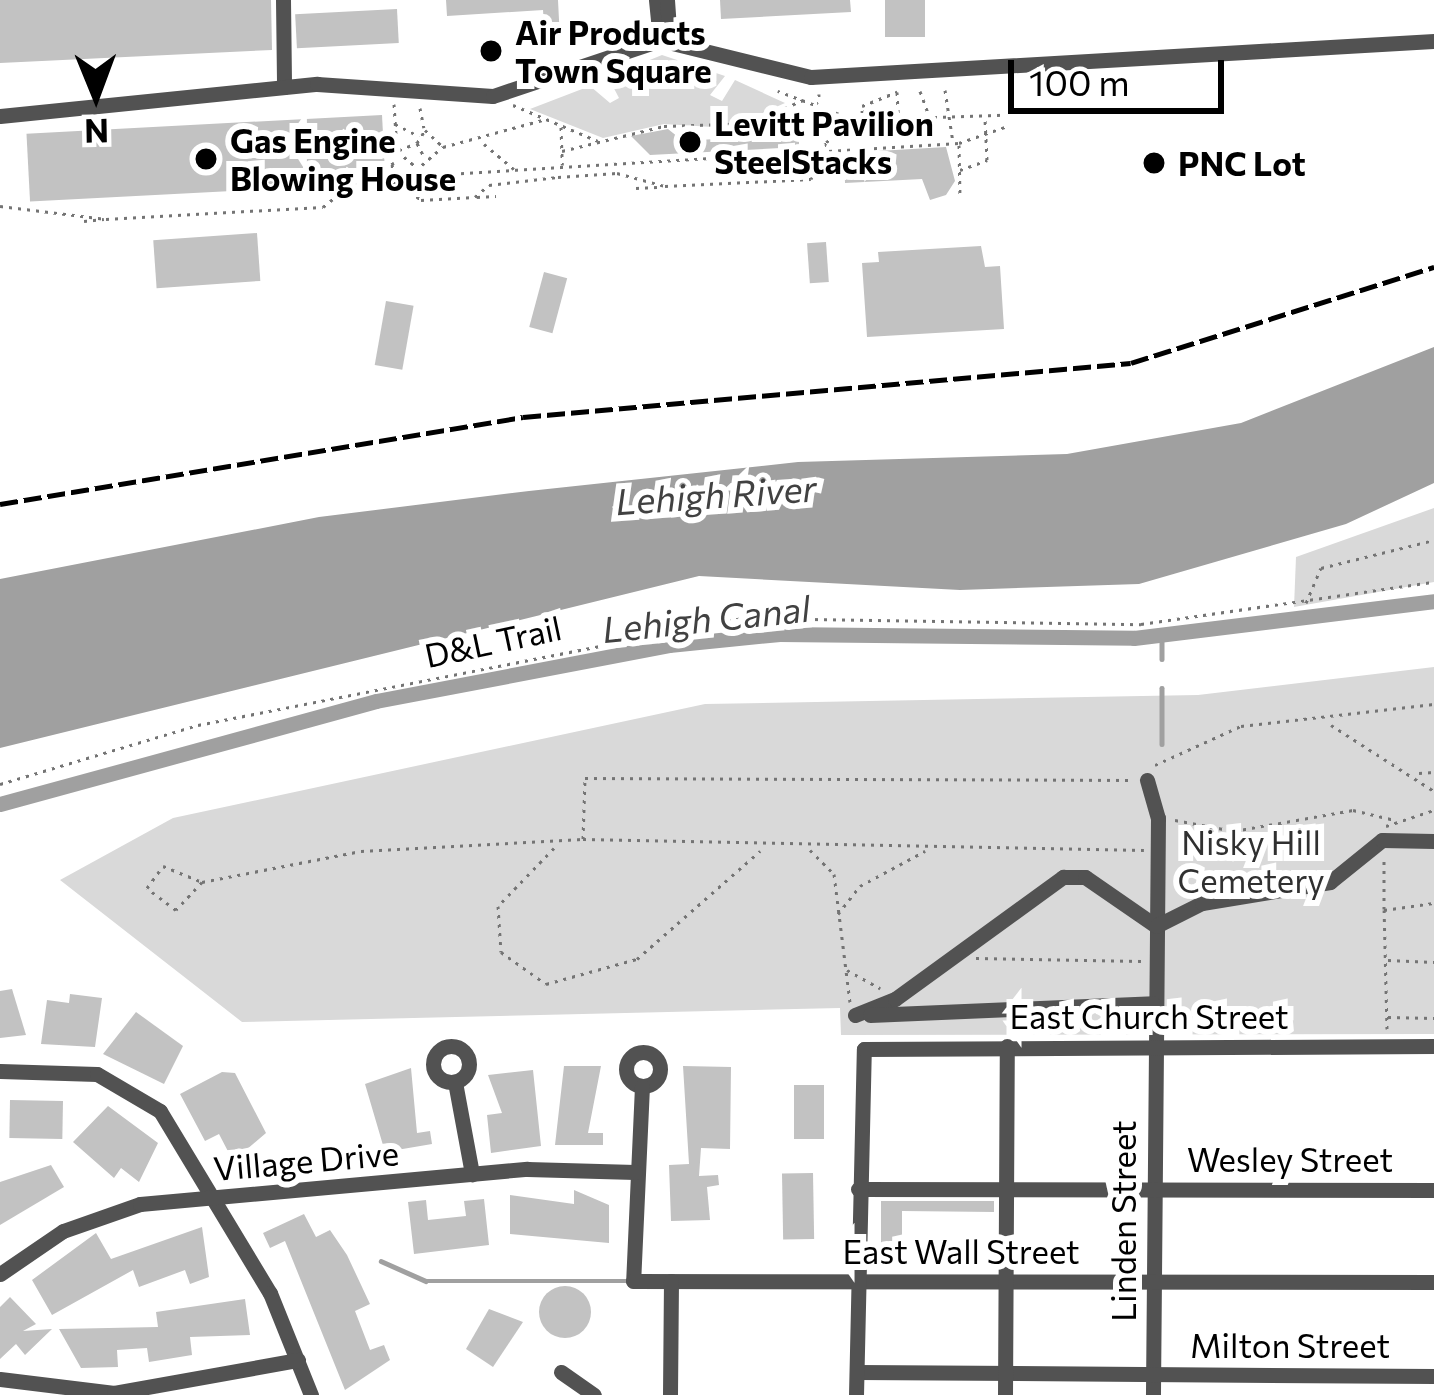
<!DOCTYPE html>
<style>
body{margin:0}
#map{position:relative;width:1434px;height:1395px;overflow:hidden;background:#fff;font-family:Commissioner,sans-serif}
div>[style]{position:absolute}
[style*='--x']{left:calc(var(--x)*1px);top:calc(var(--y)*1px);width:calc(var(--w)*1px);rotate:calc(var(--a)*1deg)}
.green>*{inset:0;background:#d9d9d9}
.water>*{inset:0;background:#a0a0a0}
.stream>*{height:4.5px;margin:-2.25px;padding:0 2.25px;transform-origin:2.25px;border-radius:2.25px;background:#a0a0a0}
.canal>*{height:15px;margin:-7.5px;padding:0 7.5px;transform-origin:7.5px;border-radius:7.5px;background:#a0a0a0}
.building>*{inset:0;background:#c2c2c2;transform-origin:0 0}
.round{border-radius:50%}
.path>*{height:3px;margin-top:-1.5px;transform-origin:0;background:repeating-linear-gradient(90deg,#747474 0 3px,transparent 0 9px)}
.minor>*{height:15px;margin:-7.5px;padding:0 7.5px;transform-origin:7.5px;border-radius:7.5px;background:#525252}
.minor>.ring{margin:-7.5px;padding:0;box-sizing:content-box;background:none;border:15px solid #525252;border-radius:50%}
.rail>*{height:4.5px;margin-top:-2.25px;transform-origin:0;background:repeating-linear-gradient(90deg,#000 0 18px,transparent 0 24px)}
.dots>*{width:33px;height:33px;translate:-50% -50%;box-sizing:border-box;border:6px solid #fff;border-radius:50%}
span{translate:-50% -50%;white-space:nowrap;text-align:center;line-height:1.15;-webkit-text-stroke:12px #fff;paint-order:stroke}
.poi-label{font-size:33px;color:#000;font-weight:700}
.left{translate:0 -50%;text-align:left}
.street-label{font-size:33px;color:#000}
.park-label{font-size:33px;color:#303030}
.water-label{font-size:36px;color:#414141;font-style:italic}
.north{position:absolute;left:36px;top:36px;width:120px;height:120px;-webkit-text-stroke:9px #fff;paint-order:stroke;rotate:179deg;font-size:33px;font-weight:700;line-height:48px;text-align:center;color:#000}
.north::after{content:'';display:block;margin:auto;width:42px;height:54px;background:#000;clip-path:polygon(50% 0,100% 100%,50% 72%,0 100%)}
.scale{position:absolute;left:1008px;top:60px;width:216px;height:54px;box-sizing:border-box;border:6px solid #000;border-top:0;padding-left:15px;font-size:36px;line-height:42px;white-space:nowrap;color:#000;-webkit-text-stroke:9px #fff;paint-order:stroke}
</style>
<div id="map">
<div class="green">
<div style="clip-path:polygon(662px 55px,725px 76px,710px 95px,722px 101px,735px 80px,785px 103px,729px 128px,664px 124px,603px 138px,530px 109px,590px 86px,610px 103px,619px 98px,608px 77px)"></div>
<div style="clip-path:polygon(1434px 508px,1434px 582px,1294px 607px,1296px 557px)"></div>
<div style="clip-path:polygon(1434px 667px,1434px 1034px,841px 1035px,840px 1008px,242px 1022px,60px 880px,173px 818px,705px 704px,1198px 695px)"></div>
</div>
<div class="water">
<div style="clip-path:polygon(1434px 347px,1434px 483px,1346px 524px,1139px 584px,960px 590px,699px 576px,0 748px,0 579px,319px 517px,529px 491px,798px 462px,1067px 454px,1241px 423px)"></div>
</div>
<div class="stream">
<div style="--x:1162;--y:636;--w:23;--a:90"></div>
<div style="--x:1162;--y:688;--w:56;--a:90"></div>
<div style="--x:381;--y:1261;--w:49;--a:24"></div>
<div style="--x:426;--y:1281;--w:201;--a:0"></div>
</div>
<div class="canal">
<div style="--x:0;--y:804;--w:390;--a:-15.3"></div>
<div style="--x:376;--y:701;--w:298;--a:-10.8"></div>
<div style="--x:669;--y:645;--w:111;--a:-5.7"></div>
<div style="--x:779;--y:634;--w:355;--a:0.6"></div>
<div style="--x:1134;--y:638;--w:302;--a:-7"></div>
</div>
<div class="building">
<div style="clip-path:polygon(0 0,271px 0,272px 50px,0 63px)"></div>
<div style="clip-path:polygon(446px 0,558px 0,560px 40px,545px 40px,543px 10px,447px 16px)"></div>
<div style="clip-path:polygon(720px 0,850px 0,851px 12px,721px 19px)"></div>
<div style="left:885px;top:0;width:40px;height:37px"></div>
<div style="left:397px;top:9px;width:34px;height:102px;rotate:87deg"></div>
<div style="left:382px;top:115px;width:68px;height:356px;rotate:87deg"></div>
<div style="clip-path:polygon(668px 129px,683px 141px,799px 134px,799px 147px,650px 155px,631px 136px)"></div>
<div style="clip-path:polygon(946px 147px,955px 181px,946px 195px,930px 200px,922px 179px,845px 183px,844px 153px)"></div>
<div style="left:257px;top:233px;width:48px;height:104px;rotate:86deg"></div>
<div style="left:826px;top:242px;width:40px;height:19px;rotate:86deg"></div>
<div style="clip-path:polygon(981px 246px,985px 267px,1000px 266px,1004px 329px,867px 337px,862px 263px,879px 262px,878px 252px)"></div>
<div style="left:544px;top:272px;width:24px;height:57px;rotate:15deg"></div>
<div style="left:386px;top:301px;width:28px;height:65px;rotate:10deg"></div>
<div style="clip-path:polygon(12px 989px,26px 1035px,0 1038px,0 991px)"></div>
<div style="clip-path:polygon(70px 994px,102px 998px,95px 1047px,41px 1044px,47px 1000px,69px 1003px)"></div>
<div style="clip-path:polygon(136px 1012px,183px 1046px,164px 1084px,103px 1054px)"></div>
<div style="clip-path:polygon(564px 1066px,601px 1066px,588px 1133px,603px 1133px,603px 1145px,555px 1145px)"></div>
<div style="clip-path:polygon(683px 1066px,731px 1067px,730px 1149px,701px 1148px,699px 1176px,718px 1175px,719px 1185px,707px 1187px,710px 1220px,671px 1221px,669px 1165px,689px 1164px)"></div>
<div style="clip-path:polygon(411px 1068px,417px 1133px,430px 1131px,432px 1144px,385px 1152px,365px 1084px)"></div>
<div style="clip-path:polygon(533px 1070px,541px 1146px,491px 1153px,487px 1115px,502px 1113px,488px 1075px)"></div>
<div style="clip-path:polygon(222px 1072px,235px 1073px,266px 1133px,233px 1161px,219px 1134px,205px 1141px,180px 1094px)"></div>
<div style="left:794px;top:1085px;width:30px;height:54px"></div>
<div style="left:10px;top:1100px;width:53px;height:38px;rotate:1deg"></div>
<div style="clip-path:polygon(108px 1106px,158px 1143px,139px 1182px,121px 1168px,114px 1178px,73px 1142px)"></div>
<div style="clip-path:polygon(51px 1165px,64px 1187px,0 1225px,0 1182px)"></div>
<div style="left:813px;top:1173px;width:66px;height:31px;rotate:89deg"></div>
<div style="clip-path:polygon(574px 1190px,609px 1205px,609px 1243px,510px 1234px,510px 1195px,574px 1204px)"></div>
<div style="clip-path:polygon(484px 1199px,489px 1245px,414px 1254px,408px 1202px,426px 1200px,428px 1220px,466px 1216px,464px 1201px)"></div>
<div style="clip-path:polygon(881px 1201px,994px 1201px,994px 1212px,902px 1211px,902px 1258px,881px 1258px)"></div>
<div style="clip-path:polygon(304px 1214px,316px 1237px,330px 1230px,347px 1255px,370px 1304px,355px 1311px,370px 1350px,384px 1345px,390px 1360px,345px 1390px,285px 1241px,270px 1248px,263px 1233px)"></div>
<div style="clip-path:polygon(202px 1227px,209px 1277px,190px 1284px,185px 1270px,139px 1287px,133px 1270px,52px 1315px,32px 1280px,96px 1233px,111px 1259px)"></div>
<div class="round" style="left:539px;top:1286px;width:52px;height:52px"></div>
<div style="clip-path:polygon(10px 1297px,36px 1324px,23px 1331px,52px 1329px,25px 1355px,16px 1344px,0 1359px,0 1307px)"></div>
<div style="clip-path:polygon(245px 1299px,250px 1335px,190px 1337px,192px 1355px,149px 1362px,147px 1348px,117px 1350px,118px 1367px,81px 1368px,59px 1329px,158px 1327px,156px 1312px)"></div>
<div style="clip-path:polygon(489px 1309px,523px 1322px,493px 1367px,466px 1349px)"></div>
</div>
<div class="path">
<div style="--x:945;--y:90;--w:53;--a:81.3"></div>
<div style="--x:920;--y:91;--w:29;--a:70"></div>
<div style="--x:394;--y:104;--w:47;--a:86.3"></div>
<div style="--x:397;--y:151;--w:38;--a:40"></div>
<div style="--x:513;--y:105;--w:92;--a:23"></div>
<div style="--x:420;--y:108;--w:20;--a:79"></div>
<div style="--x:395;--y:124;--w:27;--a:27"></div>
<div style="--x:561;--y:127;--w:38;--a:88"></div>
<div style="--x:735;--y:130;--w:74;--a:-23.8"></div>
<div style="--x:899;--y:133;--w:27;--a:-24"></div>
<div style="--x:417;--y:143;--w:15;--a:-58"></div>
<div style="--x:425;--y:130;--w:25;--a:43"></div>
<div style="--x:484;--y:144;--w:39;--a:40"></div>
<div style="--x:959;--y:145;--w:50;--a:88.9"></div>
<div style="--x:863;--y:149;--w:43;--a:-91.3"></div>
<div style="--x:862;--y:106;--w:38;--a:-22"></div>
<div style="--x:897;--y:92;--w:53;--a:86.8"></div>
<div style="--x:399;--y:150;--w:19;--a:-21"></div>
<div style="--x:417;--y:143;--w:13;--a:63"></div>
<div style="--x:817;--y:150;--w:56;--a:-88"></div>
<div style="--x:562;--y:151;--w:105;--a:-13.8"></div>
<div style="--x:664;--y:126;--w:340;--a:-1.9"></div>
<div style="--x:820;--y:159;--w:13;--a:0"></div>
<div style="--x:960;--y:170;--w:29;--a:-20"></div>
<div style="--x:987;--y:160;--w:41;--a:-92.8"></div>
<div style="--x:415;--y:171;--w:37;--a:-41"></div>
<div style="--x:443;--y:147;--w:107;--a:-15.2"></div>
<div style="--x:394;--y:185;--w:23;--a:-95"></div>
<div style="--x:392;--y:162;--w:16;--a:68"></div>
<div style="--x:398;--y:177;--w:562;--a:-3.47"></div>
<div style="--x:959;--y:143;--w:49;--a:-19.2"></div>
<div style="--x:636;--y:188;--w:21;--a:-3"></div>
<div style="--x:477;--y:197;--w:19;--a:-3"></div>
<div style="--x:0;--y:206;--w:107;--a:7"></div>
<div style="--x:106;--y:219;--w:217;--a:-3.2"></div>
<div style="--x:323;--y:207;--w:27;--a:-39"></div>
<div style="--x:344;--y:190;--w:58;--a:-3.9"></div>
<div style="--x:402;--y:186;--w:24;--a:36"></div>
<div style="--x:421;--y:200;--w:54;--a:-3.2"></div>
<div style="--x:475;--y:197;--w:18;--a:-41"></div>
<div style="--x:489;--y:185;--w:69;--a:-6.6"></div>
<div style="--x:558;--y:177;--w:59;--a:-3.9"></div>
<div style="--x:617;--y:173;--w:50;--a:15.2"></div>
<div style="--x:665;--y:186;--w:146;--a:-2.7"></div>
<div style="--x:811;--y:179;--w:40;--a:-68"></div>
<div style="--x:826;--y:142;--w:28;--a:-27"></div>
<div style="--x:851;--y:129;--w:13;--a:-108"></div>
<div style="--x:847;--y:117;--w:74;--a:-159.4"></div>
<div style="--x:84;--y:221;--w:20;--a:-6"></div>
<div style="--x:1306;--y:603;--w:38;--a:-67"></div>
<div style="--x:1321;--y:568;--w:116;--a:-13.9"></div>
<div style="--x:1331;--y:725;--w:122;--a:32.7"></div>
<div style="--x:1155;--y:765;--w:94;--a:-24.4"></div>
<div style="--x:1241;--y:726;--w:194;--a:-6.5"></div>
<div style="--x:1419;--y:773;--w:15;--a:-4"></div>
<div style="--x:0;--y:784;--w:207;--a:-16.6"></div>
<div style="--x:198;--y:725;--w:555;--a:-11.11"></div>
<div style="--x:743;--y:618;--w:398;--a:0.9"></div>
<div style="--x:1141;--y:624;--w:296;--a:-8.2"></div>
<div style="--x:1175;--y:820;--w:60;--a:10.6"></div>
<div style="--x:1234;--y:831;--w:121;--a:-10"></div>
<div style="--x:1353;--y:810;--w:43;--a:13.4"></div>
<div style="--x:1386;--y:826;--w:51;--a:-18.4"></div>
<div style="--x:583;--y:839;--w:61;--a:-88.1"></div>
<div style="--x:585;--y:778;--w:546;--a:0.21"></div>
<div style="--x:554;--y:848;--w:81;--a:134"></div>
<div style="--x:498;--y:906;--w:46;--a:86.3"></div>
<div style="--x:501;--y:952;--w:55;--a:35.4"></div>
<div style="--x:546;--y:984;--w:94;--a:-15.4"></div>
<div style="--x:637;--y:959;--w:164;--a:-41.3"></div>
<div style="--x:810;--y:850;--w:34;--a:45"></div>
<div style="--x:834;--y:874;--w:129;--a:82.9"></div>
<div style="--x:202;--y:882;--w:38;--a:133"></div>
<div style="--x:176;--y:910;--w:36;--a:-143"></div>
<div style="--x:147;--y:888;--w:27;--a:-54"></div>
<div style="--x:163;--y:866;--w:42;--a:22.3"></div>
<div style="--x:202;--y:882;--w:162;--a:-11"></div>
<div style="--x:361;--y:851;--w:222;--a:-3.1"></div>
<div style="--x:583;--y:839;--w:561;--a:1.12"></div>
<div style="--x:1384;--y:909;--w:50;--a:-90"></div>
<div style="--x:838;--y:914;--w:36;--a:-52"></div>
<div style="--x:860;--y:886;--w:74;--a:-28.3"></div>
<div style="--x:976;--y:958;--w:165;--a:1"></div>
<div style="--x:1388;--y:960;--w:46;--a:2.5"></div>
<div style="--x:847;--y:970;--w:38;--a:29"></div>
<div style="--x:1388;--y:1017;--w:46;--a:1.2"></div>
<div style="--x:1387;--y:1029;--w:119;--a:-91.4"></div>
<div style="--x:1384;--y:910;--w:50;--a:-8"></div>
</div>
<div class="minor">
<div style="--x:283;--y:0;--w:87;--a:89.3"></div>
<div style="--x:656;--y:0;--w:40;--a:84.3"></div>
<div style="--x:667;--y:0;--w:31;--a:86"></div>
<div style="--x:0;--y:116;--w:319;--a:-5.8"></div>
<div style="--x:317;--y:84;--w:176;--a:3.9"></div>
<div style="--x:493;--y:96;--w:176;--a:-18.5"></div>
<div style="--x:660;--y:40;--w:155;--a:13.8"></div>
<div style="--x:811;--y:77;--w:624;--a:-3.31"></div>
<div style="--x:1147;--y:780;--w:40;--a:74"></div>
<div style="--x:1158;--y:818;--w:577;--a:90.5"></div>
<div style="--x:855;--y:1015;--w:43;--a:-21.8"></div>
<div style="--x:895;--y:999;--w:208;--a:-36"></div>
<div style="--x:1063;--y:877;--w:22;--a:0"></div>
<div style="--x:1085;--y:877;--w:86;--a:34.6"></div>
<div style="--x:1156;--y:926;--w:51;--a:-26.6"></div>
<div style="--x:1202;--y:903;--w:130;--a:-9.3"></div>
<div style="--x:1330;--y:882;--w:67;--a:-38.9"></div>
<div style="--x:1382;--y:840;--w:52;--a:1.1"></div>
<div style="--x:870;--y:1015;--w:283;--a:-2.4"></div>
<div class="ring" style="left:433px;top:1046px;width:21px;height:21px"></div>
<div class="ring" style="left:626px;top:1052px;width:19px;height:19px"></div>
<div style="--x:0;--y:1071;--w:97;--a:1.8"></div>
<div style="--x:97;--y:1074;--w:73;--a:30.4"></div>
<div style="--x:160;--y:1111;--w:213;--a:58.9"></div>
<div style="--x:270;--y:1293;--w:110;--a:68.1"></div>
<div style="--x:455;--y:1082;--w:94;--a:79.5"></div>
<div style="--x:642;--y:1086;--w:195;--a:92.6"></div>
<div style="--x:633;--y:1281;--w:801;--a:0.07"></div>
<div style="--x:858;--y:1189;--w:576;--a:0.1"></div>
<div style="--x:0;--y:1274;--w:76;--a:-34.3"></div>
<div style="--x:63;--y:1231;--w:82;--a:-19.3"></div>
<div style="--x:140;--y:1204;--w:389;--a:-5.2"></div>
<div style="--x:527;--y:1169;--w:108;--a:1.6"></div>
<div style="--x:561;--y:1372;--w:40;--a:34.9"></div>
<div style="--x:857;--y:1372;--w:577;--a:0.4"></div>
<div style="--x:0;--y:1379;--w:115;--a:7"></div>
<div style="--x:114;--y:1393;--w:187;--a:-10.2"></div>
<div style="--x:670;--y:1395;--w:114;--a:-89.5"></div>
<div style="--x:856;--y:1395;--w:346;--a:-88.7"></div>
<div style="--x:864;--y:1049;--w:570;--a:-0.3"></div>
<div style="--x:1005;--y:1395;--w:349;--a:-89.7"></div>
</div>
<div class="rail">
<div style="--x:0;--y:504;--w:530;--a:-9.44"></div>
<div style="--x:523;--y:417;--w:610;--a:-5.08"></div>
<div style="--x:1131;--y:363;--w:318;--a:-17.6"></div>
</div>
<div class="dots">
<div style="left:491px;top:51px;background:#000"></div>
<div style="left:690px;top:142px;background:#000"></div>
<div style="left:206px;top:159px;background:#000"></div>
<div style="left:1154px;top:163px;background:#000"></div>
</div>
<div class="poi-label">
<span class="left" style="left:515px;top:51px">Air Products<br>Town Square</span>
<span class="left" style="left:714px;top:142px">Levitt Pavilion<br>SteelStacks</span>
<span class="left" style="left:230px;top:159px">Gas Engine<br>Blowing House</span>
<span class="left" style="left:1178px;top:163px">PNC Lot</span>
</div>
<div class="street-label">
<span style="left:493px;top:641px;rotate:-12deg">D&amp;L Trail</span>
<span style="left:1149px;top:1016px">East Church Street</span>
<span style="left:1290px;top:1159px">Wesley Street</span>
<span style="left:306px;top:1160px;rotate:-5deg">Village Drive</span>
<span style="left:1123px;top:1221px;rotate:-90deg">Linden Street</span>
<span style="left:961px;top:1251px">East Wall Street</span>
<span style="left:1290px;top:1345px">Milton Street</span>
</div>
<div class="park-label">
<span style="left:1251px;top:861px">Nisky Hill<br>Cemetery</span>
</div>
<div class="water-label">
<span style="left:716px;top:494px;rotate:-4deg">Lehigh River</span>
<span style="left:706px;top:618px;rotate:-6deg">Lehigh Canal</span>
</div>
<div class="north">N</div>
<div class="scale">100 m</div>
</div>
